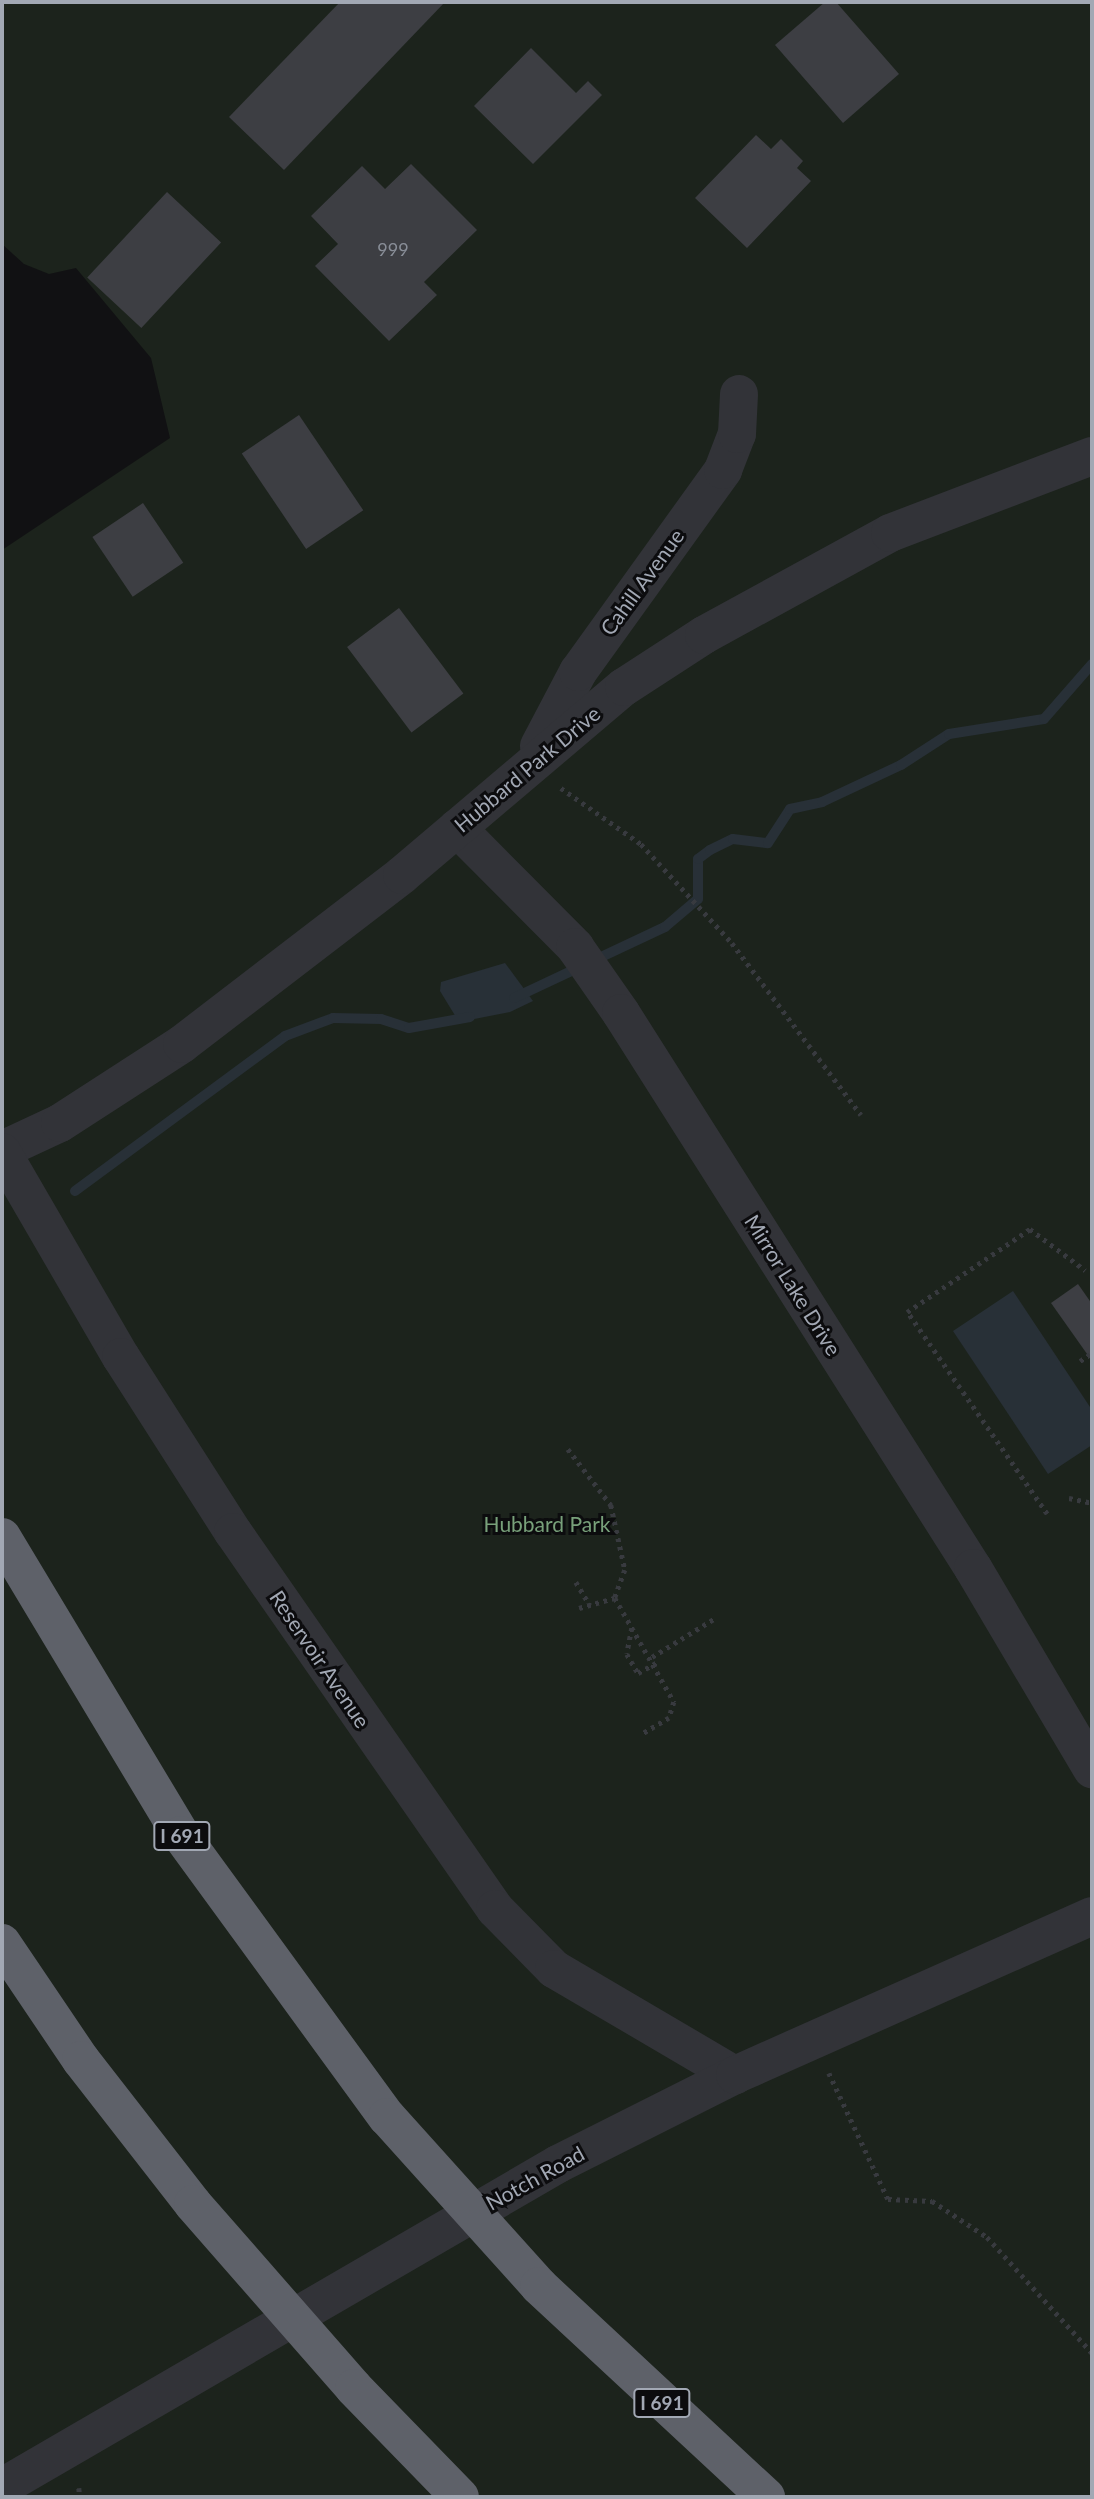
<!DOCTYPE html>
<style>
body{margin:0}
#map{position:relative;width:1094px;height:2499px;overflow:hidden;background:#111113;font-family:Lato,sans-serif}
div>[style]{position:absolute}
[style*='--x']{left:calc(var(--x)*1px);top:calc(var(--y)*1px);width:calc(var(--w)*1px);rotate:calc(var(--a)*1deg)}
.green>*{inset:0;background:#1c231c}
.water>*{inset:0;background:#283037}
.stream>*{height:10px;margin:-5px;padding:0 5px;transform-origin:5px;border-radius:5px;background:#283037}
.building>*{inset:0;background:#3d3e43;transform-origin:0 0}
.path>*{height:4.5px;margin-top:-2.25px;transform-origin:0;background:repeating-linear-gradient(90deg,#383a3f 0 3.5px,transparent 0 8.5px)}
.minor>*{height:38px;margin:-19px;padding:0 19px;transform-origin:19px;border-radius:19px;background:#323338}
.motorway>*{height:38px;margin:-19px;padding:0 19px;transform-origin:19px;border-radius:19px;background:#5e6169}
span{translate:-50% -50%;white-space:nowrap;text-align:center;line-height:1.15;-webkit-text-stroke:6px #0c0c0e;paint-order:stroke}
.number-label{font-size:18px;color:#898e98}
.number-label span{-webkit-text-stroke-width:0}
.shield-label span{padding:2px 5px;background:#0c0c0e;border:2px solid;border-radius:5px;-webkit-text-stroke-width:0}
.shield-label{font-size:19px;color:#a2a8b4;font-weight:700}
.street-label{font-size:21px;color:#a2a8b4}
.park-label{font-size:21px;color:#78a07a}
.frame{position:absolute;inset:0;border:4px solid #a2a8b4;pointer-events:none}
</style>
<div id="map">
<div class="green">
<div style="clip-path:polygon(2px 2px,1092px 2px,1092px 2497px,2px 2497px,2px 550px,170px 438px,151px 358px,76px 268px,49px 274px,24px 264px,2px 244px)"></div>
</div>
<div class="water">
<div style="clip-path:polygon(505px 963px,533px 1001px,510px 1012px,459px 1022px,440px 991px,441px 982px)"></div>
<div style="clip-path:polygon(1013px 1291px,1092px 1410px,1092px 1445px,1048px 1474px,953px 1331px)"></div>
</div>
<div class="stream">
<div style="--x:514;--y:998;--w:167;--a:-25.2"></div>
<div style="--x:665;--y:927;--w:43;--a:-40.3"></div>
<div style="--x:698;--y:899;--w:40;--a:-90"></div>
<div style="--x:698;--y:859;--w:15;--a:-37"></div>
<div style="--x:710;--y:850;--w:25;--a:-26"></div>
<div style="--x:733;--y:839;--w:35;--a:7"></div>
<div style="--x:768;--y:843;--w:40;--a:-57.1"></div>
<div style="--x:790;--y:809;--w:33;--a:-12"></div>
<div style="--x:822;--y:802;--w:87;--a:-25.1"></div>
<div style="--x:901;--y:765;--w:57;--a:-32.9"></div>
<div style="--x:949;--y:734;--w:96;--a:-9"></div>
<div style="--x:1044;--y:719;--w:73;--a:-48.9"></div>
<div style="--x:75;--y:1191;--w:261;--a:-36.4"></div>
<div style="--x:285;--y:1036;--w:51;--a:-20.6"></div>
<div style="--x:333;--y:1018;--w:48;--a:1.2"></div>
<div style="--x:381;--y:1019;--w:29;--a:18"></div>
<div style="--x:409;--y:1028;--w:62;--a:-10.2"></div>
</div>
<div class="building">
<div style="clip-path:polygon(340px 2px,445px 2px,284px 170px,229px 117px)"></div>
<div style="clip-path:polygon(825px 2px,836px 2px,899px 74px,843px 123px,775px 45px)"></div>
<div style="clip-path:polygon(531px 48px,576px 93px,588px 81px,602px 95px,533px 164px,474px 106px)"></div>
<div style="clip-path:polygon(756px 135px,771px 149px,781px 139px,803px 161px,797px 168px,811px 181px,747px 248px,695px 198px)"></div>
<div style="clip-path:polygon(411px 164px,477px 230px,424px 282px,437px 295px,389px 341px,315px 266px,338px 244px,311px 216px,362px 166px,385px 189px)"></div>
<div style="left:167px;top:192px;width:74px;height:117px;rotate:43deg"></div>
<div style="left:299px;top:415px;width:115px;height:69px;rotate:56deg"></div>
<div style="left:143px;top:503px;width:72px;height:61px;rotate:56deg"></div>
<div style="left:399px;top:608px;width:107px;height:65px;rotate:53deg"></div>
<div style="clip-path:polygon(1078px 1284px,1092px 1304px,1092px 1361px,1051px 1303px)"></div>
</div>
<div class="path">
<div style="--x:561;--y:788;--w:98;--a:35"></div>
<div style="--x:641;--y:844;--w:134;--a:47.4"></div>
<div style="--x:732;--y:943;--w:215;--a:53.1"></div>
<div style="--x:1080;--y:1361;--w:14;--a:-34"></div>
<div style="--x:568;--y:1449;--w:71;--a:52.5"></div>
<div style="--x:611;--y:1505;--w:66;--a:77.8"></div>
<div style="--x:625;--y:1570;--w:30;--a:110"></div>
<div style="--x:615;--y:1598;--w:120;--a:60.4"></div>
<div style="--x:674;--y:1702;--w:17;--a:107"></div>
<div style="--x:669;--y:1718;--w:31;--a:149"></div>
<div style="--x:1069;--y:1498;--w:24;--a:12"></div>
<div style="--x:1047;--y:1514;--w:246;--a:-124.7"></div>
<div style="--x:907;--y:1312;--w:148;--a:-34"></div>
<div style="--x:1030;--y:1229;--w:69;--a:36.7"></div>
<div style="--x:576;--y:1582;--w:27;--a:59"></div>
<div style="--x:579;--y:1608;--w:37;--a:-16"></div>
<div style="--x:632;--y:1628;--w:26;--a:101"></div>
<div style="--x:627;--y:1654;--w:22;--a:60"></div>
<div style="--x:638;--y:1673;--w:21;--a:-29"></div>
<div style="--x:652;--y:1657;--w:76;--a:-31.6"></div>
<div style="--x:829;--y:2073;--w:139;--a:64.9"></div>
<div style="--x:888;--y:2199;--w:44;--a:2.6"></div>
<div style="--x:932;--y:2201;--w:66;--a:33.2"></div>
<div style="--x:987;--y:2237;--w:156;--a:47.8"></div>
<div style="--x:79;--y:2488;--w:9;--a:84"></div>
</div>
<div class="minor">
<div style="--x:539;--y:746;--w:84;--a:-62.2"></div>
<div style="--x:578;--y:672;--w:249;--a:-54.3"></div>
<div style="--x:723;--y:470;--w:39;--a:-69"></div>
<div style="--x:737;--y:434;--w:40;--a:-87.1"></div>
<div style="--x:457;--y:828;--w:168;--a:45.2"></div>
<div style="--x:575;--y:947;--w:80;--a:55.1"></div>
<div style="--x:621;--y:1013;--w:657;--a:57.62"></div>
<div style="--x:973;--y:1568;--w:234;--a:59.4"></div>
<div style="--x:2;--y:1150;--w:64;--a:-25"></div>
<div style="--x:60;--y:1123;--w:145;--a:-32.9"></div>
<div style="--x:182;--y:1044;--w:277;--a:-37.5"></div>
<div style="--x:402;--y:875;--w:291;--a:-40.3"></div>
<div style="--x:624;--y:687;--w:95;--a:-33"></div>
<div style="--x:704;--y:635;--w:212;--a:-28.7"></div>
<div style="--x:890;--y:533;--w:216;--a:-20.9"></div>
<div style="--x:2;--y:1152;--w:237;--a:59.9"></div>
<div style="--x:121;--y:1357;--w:208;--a:57.4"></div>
<div style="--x:233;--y:1532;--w:459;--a:55.2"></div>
<div style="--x:495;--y:1909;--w:84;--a:45.5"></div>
<div style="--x:554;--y:1969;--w:210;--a:30.4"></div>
<div style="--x:2;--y:2487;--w:643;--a:-30.15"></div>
<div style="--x:558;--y:2164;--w:198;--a:-26.7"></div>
<div style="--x:735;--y:2075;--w:391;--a:-24"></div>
</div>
<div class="motorway">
<div style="--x:2;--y:1537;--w:348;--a:59"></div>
<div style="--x:181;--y:1835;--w:349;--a:53.9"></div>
<div style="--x:387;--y:2117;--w:227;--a:48"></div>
<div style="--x:539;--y:2286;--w:310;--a:42.9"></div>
<div style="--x:2;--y:1943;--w:141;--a:56"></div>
<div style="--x:81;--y:2060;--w:182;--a:52.1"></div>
<div style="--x:193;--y:2204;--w:244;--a:48.8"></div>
<div style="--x:354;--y:2388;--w:152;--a:45.8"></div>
</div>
<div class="number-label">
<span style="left:393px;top:249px">999</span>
</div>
<div class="shield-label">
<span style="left:182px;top:1836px">I 691</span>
<span style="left:662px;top:2403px">I 691</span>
</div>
<div class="street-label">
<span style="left:642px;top:582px;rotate:-54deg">Cahill Avenue</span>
<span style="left:527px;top:769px;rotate:-40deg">Hubbard Park Drive</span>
<span style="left:793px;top:1285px;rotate:58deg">Mirror Lake Drive</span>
<span style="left:320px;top:1659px;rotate:56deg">Reservoir Avenue</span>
<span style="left:535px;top:2178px;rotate:-29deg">Notch Road</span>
</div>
<div class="park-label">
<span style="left:547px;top:1524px">Hubbard Park</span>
</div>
<div class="frame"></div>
</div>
